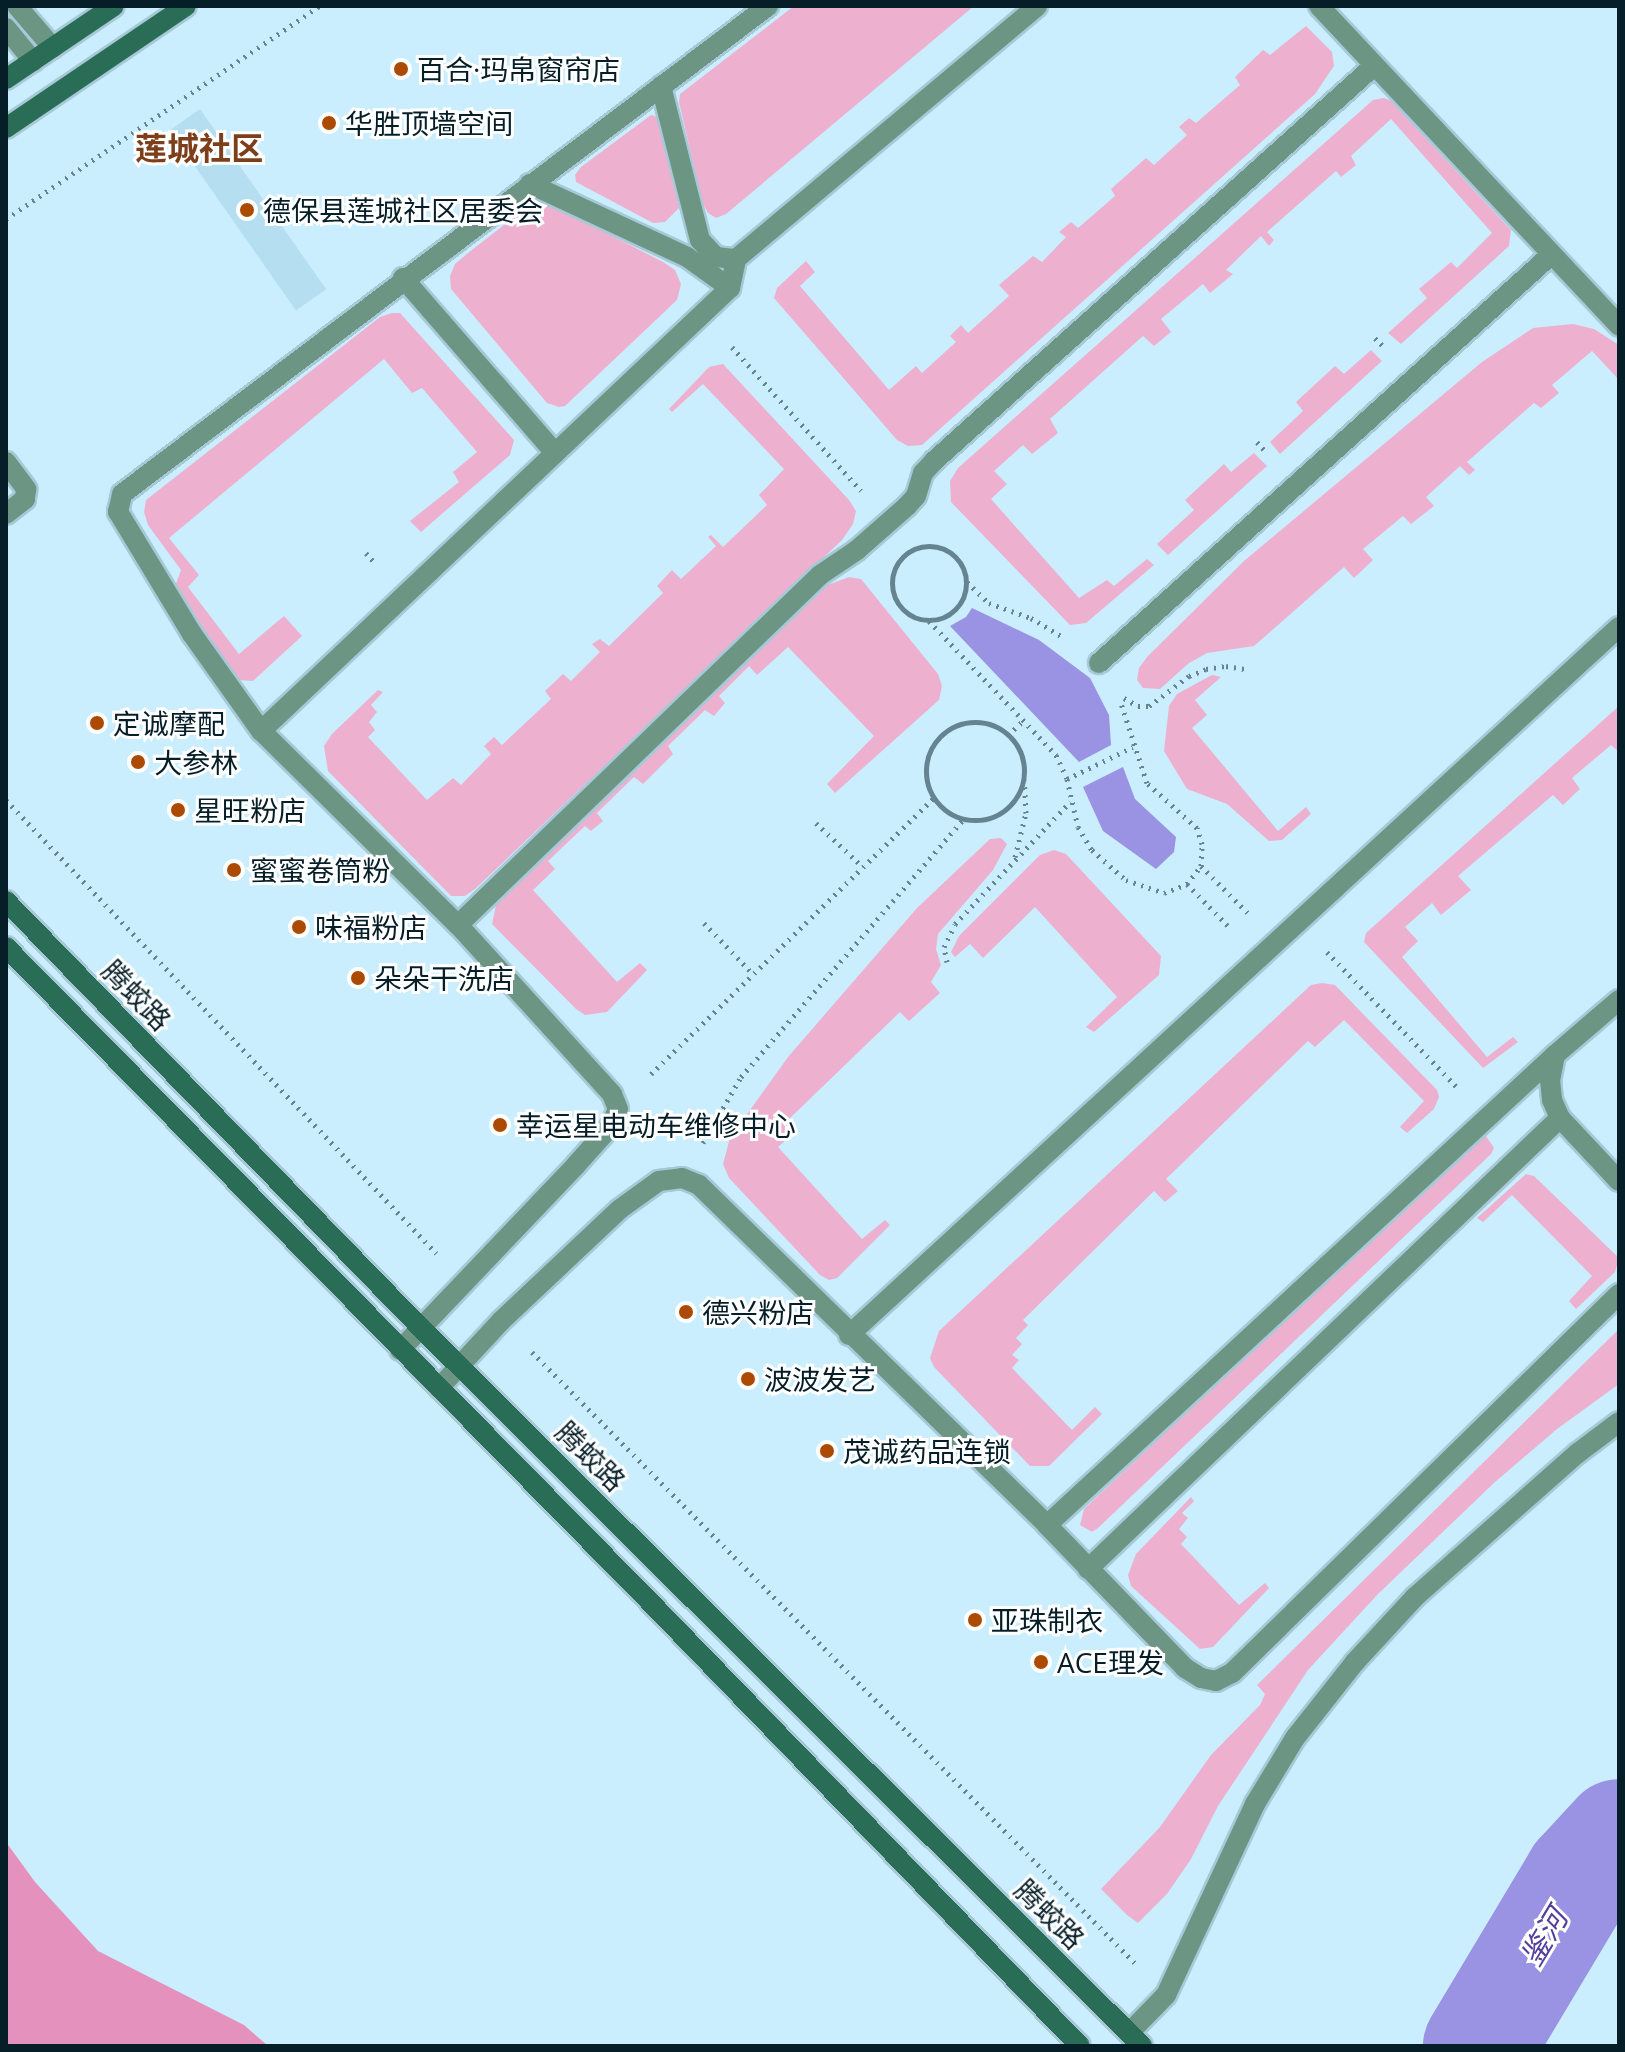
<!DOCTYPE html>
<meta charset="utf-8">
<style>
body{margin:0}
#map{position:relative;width:1625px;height:2052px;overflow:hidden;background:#caeefe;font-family:"Open Sans","Noto Sans SC",sans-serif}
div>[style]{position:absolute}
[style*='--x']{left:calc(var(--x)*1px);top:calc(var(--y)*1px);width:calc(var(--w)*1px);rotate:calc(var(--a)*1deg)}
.built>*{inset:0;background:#b6def1;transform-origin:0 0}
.green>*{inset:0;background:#edb1cf}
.forest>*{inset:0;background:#e591bd}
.water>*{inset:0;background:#9a92e2}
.river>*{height:112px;margin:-56px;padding:0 56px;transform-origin:56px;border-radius:56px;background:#9a92e2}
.path>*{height:5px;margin-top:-2.5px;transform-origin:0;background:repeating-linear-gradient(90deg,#658390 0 2px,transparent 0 8px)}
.path>.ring{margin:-2.5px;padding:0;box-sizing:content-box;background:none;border:5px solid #658390;border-radius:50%}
.roads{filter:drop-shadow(2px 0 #a7c9d7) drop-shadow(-2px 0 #a7c9d7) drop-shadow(0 2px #a7c9d7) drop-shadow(0 -2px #a7c9d7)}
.service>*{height:20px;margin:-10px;padding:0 10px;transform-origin:10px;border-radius:10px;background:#6c9584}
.minor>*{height:20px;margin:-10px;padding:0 10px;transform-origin:10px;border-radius:10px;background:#6c9584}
.secondary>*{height:20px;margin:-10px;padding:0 10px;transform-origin:10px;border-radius:10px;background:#296d56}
.dots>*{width:22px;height:22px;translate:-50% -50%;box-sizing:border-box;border:4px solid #fff;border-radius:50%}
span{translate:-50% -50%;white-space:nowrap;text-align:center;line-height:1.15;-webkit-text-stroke:6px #fff;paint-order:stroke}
.poi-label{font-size:28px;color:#051e28}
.left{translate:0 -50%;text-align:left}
.street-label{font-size:28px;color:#051e28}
.water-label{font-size:30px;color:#52409d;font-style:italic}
.quarter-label{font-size:32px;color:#7d3e1a;font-weight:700}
.frame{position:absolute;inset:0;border:8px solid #051e28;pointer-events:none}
</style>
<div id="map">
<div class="built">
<div style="left:200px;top:109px;width:220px;height:37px;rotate:55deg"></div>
</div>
<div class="green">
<div style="clip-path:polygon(794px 6px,974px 6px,726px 214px,716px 218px,708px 213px,702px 202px,679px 102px,680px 94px)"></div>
<div style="clip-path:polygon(1306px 26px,1332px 52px,1334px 66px,1315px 94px,922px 445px,908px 446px,897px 440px,774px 298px,777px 288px,806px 261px,815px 272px,800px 286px,889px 390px,916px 366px,922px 373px,956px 342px,950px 336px,961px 325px,968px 333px,1009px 296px,999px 285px,1033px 256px,1042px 262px,1066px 237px,1059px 232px,1071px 222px,1078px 228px,1115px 196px,1111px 189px,1146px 158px,1154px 165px,1187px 135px,1179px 127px,1189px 118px,1196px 123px,1240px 85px,1235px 77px,1263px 50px,1270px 55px)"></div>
<div style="clip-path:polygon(1384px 98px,1391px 101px,1511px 230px,1509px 246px,1401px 344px,1388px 333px,1427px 298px,1419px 289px,1451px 262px,1457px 268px,1492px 233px,1391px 119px,1351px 156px,1356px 165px,1341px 177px,1336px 171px,1267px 232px,1274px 240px,1269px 246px,1261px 236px,1226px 270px,1233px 274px,1210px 293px,1203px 284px,1161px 319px,1171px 332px,1154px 346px,1143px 336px,1050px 419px,1058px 433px,1032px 454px,1023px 445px,994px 471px,1007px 484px,991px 499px,1079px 598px,1107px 580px,1114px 586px,1147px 559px,1154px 565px,1086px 623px,1070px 625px,951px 502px,950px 481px,958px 468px,1373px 100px)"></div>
<div style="clip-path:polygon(651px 115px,658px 117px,679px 208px,665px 222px,653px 223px,576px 182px,575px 175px,581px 167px)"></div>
<div style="clip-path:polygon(540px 203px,556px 207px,663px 262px,675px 270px,681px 284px,677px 300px,565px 406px,559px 407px,547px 403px,451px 289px,450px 276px,455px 264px,468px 253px,523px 210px)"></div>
<div style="clip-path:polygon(392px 313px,400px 313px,514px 440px,510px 455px,421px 532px,410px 521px,459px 482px,453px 472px,477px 452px,422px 388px,412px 393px,384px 359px,169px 538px,199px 575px,188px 587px,239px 654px,284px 616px,302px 636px,253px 681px,238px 680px,179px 599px,174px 589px,181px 570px,148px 525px,144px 512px,146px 500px,380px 317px)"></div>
<div style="clip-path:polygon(1573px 324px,1594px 329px,1619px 345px,1619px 380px,1592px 351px,1552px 385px,1559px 393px,1541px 408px,1534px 403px,1467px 462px,1475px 470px,1469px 475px,1460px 466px,1426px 497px,1434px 506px,1411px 524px,1403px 516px,1363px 549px,1373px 560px,1354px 578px,1344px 567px,1254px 646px,1207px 653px,1189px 663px,1160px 689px,1143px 688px,1137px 680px,1139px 668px,1147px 657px,1244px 561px,1482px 362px,1533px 328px)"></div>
<div style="clip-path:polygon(1371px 350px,1382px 361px,1280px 454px,1270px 442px,1303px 411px,1296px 402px,1335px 366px,1344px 374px)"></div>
<div style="clip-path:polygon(723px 364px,849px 500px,856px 511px,853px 524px,842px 540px,475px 889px,465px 896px,451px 896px,328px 771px,324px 746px,332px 734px,378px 690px,383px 692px,371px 705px,377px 712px,369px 722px,375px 730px,368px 737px,427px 800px,453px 778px,461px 785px,491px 754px,484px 746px,494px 737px,502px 745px,551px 699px,545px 691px,563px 674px,571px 681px,600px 652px,592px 644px,600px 639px,609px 646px,663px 593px,657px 586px,672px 570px,681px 579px,716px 546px,708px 537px,711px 535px,723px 547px,767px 505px,759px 495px,784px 469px,703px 384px,672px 412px,669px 409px,709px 367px)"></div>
<div style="clip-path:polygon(1254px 453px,1267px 466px,1168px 555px,1157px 544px,1194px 510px,1185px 500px,1224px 464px,1231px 472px)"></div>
<div style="clip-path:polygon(849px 577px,861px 579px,938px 674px,942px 686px,939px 700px,835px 793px,827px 784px,874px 736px,788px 647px,757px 675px,749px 666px,719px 696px,725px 703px,714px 716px,705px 710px,668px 746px,673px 754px,643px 784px,634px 777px,597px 813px,603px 821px,591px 831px,585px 826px,548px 861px,555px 869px,533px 890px,617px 982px,640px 963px,647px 970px,607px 1012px,585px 1015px,576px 1009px,492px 924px,497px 900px,825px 586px)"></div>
<div style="clip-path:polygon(1212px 675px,1221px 677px,1195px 700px,1207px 715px,1192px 728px,1278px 831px,1306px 807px,1311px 814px,1282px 840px,1269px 841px,1227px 804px,1187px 789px,1164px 751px,1169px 706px,1177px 694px)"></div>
<div style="clip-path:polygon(1619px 706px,1619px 752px,1611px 745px,1572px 778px,1580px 789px,1563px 805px,1553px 795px,1458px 876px,1471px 890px,1441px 915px,1432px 903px,1405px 927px,1418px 941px,1402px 957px,1487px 1057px,1513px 1037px,1518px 1042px,1483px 1068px,1364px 942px,1366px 933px)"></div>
<div style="clip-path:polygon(1001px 838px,1007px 844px,993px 870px,938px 934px,936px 949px,941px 965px,931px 982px,940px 993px,909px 1021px,900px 1012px,788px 1120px,797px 1130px,778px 1147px,862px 1239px,885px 1220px,890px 1225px,837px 1278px,829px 1280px,820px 1275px,729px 1178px,723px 1164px,730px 1138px,788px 1057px,917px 908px,990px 839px)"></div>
<div style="clip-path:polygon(1054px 850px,1066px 854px,1161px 956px,1159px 975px,1094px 1032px,1086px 1027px,1117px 997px,1035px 907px,983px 958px,970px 944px,955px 957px,951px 952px,959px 936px,1040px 855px)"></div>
<div style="clip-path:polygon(1322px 983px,1335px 985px,1437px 1090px,1439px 1097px,1434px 1109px,1407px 1133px,1400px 1127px,1424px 1101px,1344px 1020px,1315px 1047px,1308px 1041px,1166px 1179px,1178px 1191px,1165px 1202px,1154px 1191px,1023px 1320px,1028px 1325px,1016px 1338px,1022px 1344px,1012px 1355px,1019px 1360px,1012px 1368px,1072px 1430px,1095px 1407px,1102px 1414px,1049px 1466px,1030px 1466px,934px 1367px,930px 1358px,939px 1331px,1311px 985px)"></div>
<div style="clip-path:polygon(1479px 1136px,1486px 1136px,1494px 1148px,1491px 1154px,1098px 1528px,1092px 1532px,1080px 1525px,1084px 1509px)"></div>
<div style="clip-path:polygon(1526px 1174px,1534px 1176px,1619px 1258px,1615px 1272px,1576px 1309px,1569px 1301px,1592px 1276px,1512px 1195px,1483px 1222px,1477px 1218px)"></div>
<div style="clip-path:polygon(1619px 1329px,1619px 1384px,1557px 1429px,1495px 1482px,1378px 1594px,1308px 1670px,1218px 1806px,1191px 1859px,1167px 1894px,1138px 1923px,1127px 1915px,1101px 1889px,1160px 1827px,1211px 1755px,1260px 1705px,1265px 1694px,1257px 1685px)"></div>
<div style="clip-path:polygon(1191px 1497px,1194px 1501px,1182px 1513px,1188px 1518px,1179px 1529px,1187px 1537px,1181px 1544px,1239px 1605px,1265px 1583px,1269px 1588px,1213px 1647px,1200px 1649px,1131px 1586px,1128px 1575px,1136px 1554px)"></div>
</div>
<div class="forest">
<div style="clip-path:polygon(6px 1842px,35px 1882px,98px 1951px,244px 2025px,268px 2046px,6px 2046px)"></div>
</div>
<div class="water">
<div style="clip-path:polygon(972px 608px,1039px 640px,1090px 678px,1109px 715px,1111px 745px,1079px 762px,950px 626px,966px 617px)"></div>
<div style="clip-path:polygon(1123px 767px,1135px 799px,1176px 837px,1174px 852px,1156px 869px,1103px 831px,1083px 787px)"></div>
</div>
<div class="river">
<div style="--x:1479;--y:2046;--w:197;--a:-59.1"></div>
<div style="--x:1580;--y:1877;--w:57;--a:-47.1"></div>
</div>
<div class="path">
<div style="--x:6;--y:219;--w:379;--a:-34.2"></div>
<div style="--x:1375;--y:338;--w:16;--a:45"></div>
<div style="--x:732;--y:347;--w:193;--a:48.1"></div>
<div style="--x:1257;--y:442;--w:15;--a:48"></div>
<div class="ring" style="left:892px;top:546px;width:69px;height:69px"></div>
<div style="--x:366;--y:553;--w:15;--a:48"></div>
<div style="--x:967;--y:582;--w:30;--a:44"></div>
<div style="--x:989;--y:603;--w:45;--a:19.7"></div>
<div style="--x:1031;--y:618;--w:39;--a:31"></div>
<div style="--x:929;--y:621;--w:185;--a:46.5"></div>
<div style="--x:1056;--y:755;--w:26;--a:65"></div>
<div style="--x:1067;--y:779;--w:49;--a:77.1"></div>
<div style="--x:1078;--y:827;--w:27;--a:59"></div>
<div style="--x:1092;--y:850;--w:45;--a:41.4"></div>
<div style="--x:1126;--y:880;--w:40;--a:18.9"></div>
<div style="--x:1164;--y:893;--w:25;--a:-21"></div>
<div style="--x:1187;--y:884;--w:23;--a:-52"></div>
<div style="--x:1201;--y:866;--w:22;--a:-87"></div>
<div style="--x:1202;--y:844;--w:17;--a:-107"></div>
<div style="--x:1197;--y:828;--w:67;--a:-138"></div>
<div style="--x:1147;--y:783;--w:87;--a:-108"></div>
<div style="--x:1124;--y:698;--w:16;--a:30"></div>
<div style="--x:1138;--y:706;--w:11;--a:0"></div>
<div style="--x:1149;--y:706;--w:50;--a:-36.9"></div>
<div style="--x:1189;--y:676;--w:18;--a:-22"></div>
<div style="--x:1206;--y:669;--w:20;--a:-9"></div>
<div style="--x:1226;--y:666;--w:19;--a:9"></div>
<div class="ring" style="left:926px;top:722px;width:93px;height:93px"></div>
<div style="--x:1008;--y:735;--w:21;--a:-43"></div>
<div style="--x:1067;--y:779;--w:73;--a:-25.9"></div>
<div style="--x:6;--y:800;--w:625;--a:46.49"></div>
<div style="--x:816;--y:823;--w:64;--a:43.1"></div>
<div style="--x:1015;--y:857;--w:45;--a:-76"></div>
<div style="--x:1026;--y:813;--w:33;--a:-93"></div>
<div style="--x:1201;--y:866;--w:66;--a:45"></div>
<div style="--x:1187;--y:884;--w:63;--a:45.6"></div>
<div style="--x:704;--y:923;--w:72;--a:46.1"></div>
<div style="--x:1327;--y:952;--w:190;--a:46.1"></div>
<div style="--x:947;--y:962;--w:15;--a:-101"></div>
<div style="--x:944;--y:947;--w:25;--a:-64"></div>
<div style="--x:955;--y:924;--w:168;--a:-46.7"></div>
<div style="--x:651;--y:1074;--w:395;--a:-44.3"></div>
<div style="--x:703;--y:1143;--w:76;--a:-60.1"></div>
<div style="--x:741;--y:1077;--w:341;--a:-49.2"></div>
<div style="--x:532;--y:1352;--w:858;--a:45.38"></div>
</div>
<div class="roads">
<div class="service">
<div style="--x:17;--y:6;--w:55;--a:49.4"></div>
<div style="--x:1319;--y:6;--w:439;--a:46.8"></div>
<div style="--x:6;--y:28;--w:43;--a:50.7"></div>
<div style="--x:661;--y:86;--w:159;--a:75.8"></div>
<div style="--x:700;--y:240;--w:23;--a:47"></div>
<div style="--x:716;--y:257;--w:20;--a:6"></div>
<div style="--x:530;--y:184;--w:173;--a:24.9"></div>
<div style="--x:687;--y:257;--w:53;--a:35.8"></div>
<div style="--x:403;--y:278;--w:232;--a:49"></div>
<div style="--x:6;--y:462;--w:34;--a:53"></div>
<div style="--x:26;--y:489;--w:10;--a:96"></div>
<div style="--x:25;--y:499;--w:24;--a:142"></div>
<div style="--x:1099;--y:663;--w:610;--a:-42.08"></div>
<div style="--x:261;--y:731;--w:645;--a:-43.37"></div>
<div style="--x:730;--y:288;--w:30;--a:-78"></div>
<div style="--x:736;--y:259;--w:393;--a:-40"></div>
<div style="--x:458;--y:925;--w:504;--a:-44.03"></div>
<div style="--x:820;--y:575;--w:45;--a:-34"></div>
<div style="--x:857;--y:550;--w:67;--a:-41.3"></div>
<div style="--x:907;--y:506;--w:13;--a:-48"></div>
<div style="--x:916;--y:496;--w:24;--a:-73"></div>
<div style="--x:923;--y:473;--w:16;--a:-47"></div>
<div style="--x:934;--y:461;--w:591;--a:-41.92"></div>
<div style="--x:1619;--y:1000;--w:84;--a:139.3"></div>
<div style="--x:1555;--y:1055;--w:25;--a:101"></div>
<div style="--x:1550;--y:1080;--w:20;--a:84"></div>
<div style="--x:1552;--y:1100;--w:20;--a:66"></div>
<div style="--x:1560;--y:1118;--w:86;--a:46.9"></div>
<div style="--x:849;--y:1335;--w:1046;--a:-42.6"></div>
<div style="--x:400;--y:1350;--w:255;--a:-46.4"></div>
<div style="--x:576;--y:1165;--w:52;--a:-48.1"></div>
<div style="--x:611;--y:1126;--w:18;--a:-68"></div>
<div style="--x:618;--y:1109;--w:16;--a:-112"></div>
<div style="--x:612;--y:1094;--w:229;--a:-132.3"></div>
<div style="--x:458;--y:925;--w:276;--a:-135.4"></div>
<div style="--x:261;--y:731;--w:119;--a:-125.4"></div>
<div style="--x:192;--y:634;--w:143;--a:-121.2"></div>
<div style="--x:118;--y:512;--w:18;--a:-77"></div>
<div style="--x:122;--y:494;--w:810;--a:-37.07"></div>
<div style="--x:439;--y:1388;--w:91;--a:-47.2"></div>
<div style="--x:501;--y:1321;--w:163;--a:-43.3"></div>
<div style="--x:620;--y:1209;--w:48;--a:-35.7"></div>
<div style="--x:659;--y:1181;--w:23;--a:-7"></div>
<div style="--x:682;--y:1178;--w:18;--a:22"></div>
<div style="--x:699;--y:1185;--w:487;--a:44.3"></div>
<div style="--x:1047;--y:1525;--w:199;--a:46"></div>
<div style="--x:1185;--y:1668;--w:19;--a:32"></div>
<div style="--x:1201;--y:1678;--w:15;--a:11"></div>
<div style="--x:1216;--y:1681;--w:18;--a:-27"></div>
<div style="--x:1232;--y:1673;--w:542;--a:-44.4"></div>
<div style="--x:1047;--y:1525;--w:692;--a:-42.77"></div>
<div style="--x:1088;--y:1569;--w:653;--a:-43.7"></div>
</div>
<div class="minor">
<div style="--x:1129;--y:2033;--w:53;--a:-45.8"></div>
<div style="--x:1166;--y:1995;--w:211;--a:-65"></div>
<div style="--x:1255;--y:1804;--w:77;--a:-58.8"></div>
<div style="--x:1295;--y:1738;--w:97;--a:-51.7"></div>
<div style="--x:1355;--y:1662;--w:88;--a:-47.3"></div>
<div style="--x:1415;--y:1597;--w:217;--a:-41.5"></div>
<div style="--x:1578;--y:1453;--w:51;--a:-37.1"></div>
</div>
<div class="secondary">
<div style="--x:6;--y:79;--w:130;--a:-34.1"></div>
<div style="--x:6;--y:128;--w:217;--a:-34.1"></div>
<div style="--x:6;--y:901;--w:594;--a:45.82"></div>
<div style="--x:420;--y:1327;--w:1019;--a:44.88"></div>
<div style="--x:6;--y:947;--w:924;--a:45.48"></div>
<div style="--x:654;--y:1606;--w:612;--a:45.93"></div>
</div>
</div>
<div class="dots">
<div style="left:401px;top:69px;background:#ab4a00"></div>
<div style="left:329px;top:123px;background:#ab4a00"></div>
<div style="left:247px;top:210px;background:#ab4a00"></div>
<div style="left:97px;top:723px;background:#ab4a00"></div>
<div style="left:138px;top:762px;background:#ab4a00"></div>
<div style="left:178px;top:810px;background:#ab4a00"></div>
<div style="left:234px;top:870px;background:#ab4a00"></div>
<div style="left:299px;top:927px;background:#ab4a00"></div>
<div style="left:358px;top:978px;background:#ab4a00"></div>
<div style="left:500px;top:1125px;background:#ab4a00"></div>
<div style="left:686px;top:1312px;background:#ab4a00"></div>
<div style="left:748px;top:1379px;background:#ab4a00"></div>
<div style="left:827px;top:1451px;background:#ab4a00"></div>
<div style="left:975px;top:1620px;background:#ab4a00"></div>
<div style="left:1041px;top:1662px;background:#ab4a00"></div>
</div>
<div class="poi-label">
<span class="left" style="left:417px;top:69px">百合·玛帛窗帘店</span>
<span class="left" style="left:345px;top:123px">华胜顶墙空间</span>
<span class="left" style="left:263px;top:210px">德保县莲城社区居委会</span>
<span class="left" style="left:113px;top:723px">定诚摩配</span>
<span class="left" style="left:154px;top:762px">大参林</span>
<span class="left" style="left:194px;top:810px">星旺粉店</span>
<span class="left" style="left:250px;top:870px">蜜蜜卷筒粉</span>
<span class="left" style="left:315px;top:927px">味福粉店</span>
<span class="left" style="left:374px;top:978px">朵朵干洗店</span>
<span class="left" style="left:516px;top:1125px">幸运星电动车维修中心</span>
<span class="left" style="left:702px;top:1312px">德兴粉店</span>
<span class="left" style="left:764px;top:1379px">波波发艺</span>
<span class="left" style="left:843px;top:1451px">茂诚药品连锁</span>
<span class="left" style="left:991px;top:1620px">亚珠制衣</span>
<span class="left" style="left:1057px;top:1662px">ACE理发</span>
</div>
<div class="street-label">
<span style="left:137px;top:995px;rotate:46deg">腾蛟路</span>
<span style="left:591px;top:1456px;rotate:45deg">腾蛟路</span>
<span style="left:1050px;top:1914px;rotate:45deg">腾蛟路</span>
</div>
<div class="water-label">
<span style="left:1544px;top:1937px;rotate:-59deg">鉴河</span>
</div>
<div class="quarter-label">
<span style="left:199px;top:148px">莲城社区</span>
</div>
<div class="frame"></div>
</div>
